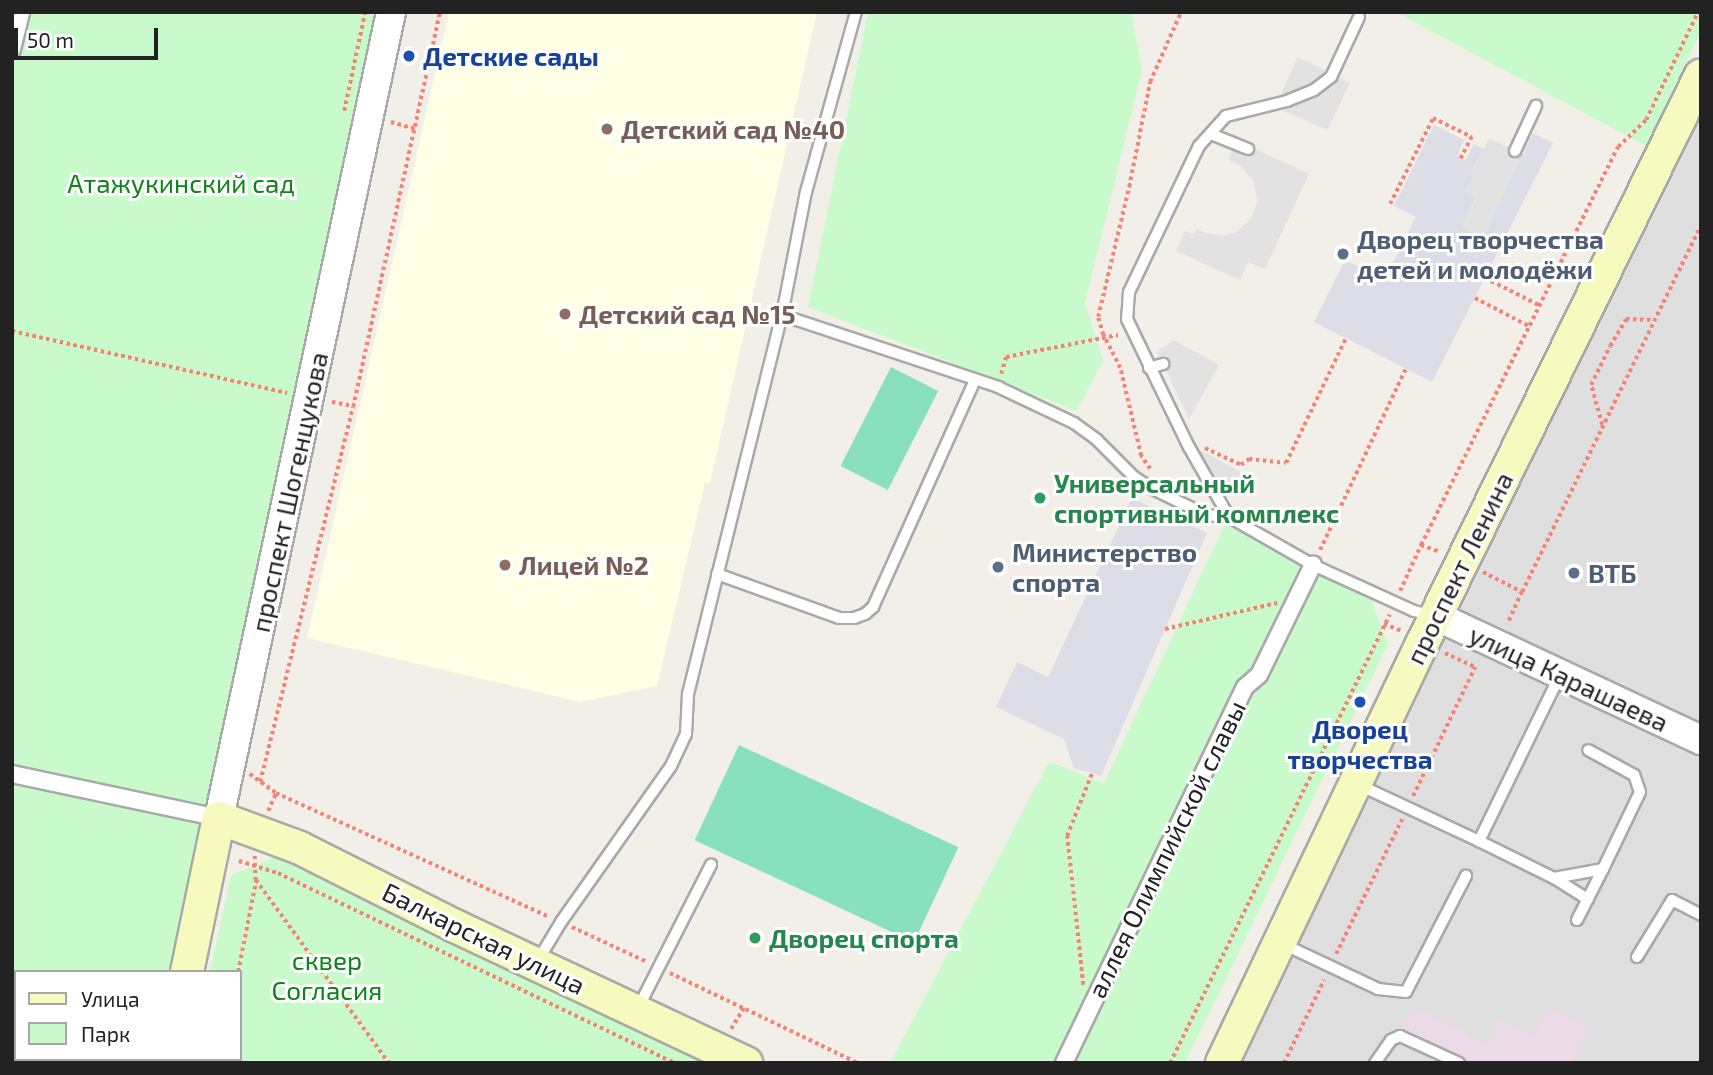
<!DOCTYPE html>
<meta charset="utf-8">
<style>
body{margin:0}
#map{position:relative;width:1713px;height:1075px;overflow:hidden;background:#f2efe9;font-family:"Exo 2",sans-serif}
div>[style]{position:absolute}
[style*='--x']{left:calc(var(--x)*1px);top:calc(var(--y)*1px);width:calc(var(--w)*1px);rotate:calc(var(--a)*1deg)}
.residential>*{inset:0;background:#e0dfdf}
.industrial>*{inset:0;background:#ebdbe8}
.education>*{inset:0;background:#ffffe5}
.park>*{inset:0;background:#c8facc;transform-origin:0 0}
.pitch>*{inset:0;background:#88e0be;transform-origin:0 0}
.parking>*{inset:0;background:#e2e2e2}
.plaza>*{inset:0;background:#dddde8}
.path>*{height:3.5px;margin-top:-1.75px;transform-origin:0;background:repeating-linear-gradient(90deg,#fa8072 0 3.5px,transparent 0 7px)}
.roads{filter:drop-shadow(2px 0 #a9a9a9) drop-shadow(-2px 0 #a9a9a9) drop-shadow(0 2px #a9a9a9) drop-shadow(0 -2px #a9a9a9)}
.service>*{height:10px;margin:-5px;padding:0 5px;transform-origin:5px;border-radius:5px;background:#fff}
.pedestrian>*{height:16px;margin:-8px;padding:0 8px;transform-origin:8px;border-radius:8px;background:#fff}
.tertiary>*{height:28px;margin:-14px;padding:0 14px;transform-origin:14px;border-radius:14px;background:#fff}
.secondary>*{height:32px;margin:-16px;padding:0 16px;transform-origin:16px;border-radius:16px;background:#f7fabf}
.dots>*{width:19px;height:19px;translate:-50% -50%;box-sizing:border-box;border:4px solid #fff;border-radius:50%}
span{translate:-50% -50%;white-space:nowrap;text-align:center;line-height:1.15;-webkit-text-stroke:6px #fff;paint-order:stroke}
.transit-label{font-size:26px;color:#164399;font-weight:700}
.left{translate:0 -50%;text-align:left}
.education-label{font-size:26px;color:#785e54;font-weight:700}
.park-label{font-size:26px;color:#0c8416}
.service-label{font-size:26px;color:#4e5e75;font-weight:700}
.leisure-label{font-size:26px;color:#27864d;font-weight:700}
.street-label{font-size:26px;color:#222}
.frame{position:absolute;inset:0;border:14px solid #222;pointer-events:none}
.legend{position:absolute;left:14px;top:970px;width:228px;height:91px;box-sizing:border-box;background:#fff;border:2px solid #a7a7a7;margin:0;padding:9px 12px;list-style:none;font-size:21px;color:#222}
.legend li{display:flex;align-items:center;gap:14px;height:35px}
.legend b{width:35px;border:2px solid #a7a7a7}
.scale{position:absolute;left:14px;top:28px;width:144px;height:32px;box-sizing:border-box;border:4px solid #222;border-top:0;padding-left:9px;font-size:21px;line-height:24px;white-space:nowrap;color:#222;-webkit-text-stroke:5px #fff;paint-order:stroke}
</style>
<div id="map">
<div class="residential">
<div style="clip-path:polygon(1701px 75px,1701px 1063px,1222px 1063px)"></div>
</div>
<div class="industrial">
<div style="clip-path:polygon(1413px 1006px,1486px 1043px,1499px 1019px,1533px 1036px,1549px 1006px,1590px 1026px,1571px 1063px,1472px 1063px,1402px 1027px)"></div>
</div>
<div class="education">
<div style="clip-path:polygon(449px 12px,817px 12px,710px 483px,705px 483px,657px 686px,581px 702px,307px 638px)"></div>
</div>
<div class="park">
<div style="clip-path:polygon(12px 12px,391px 12px,187px 972px,16px 972px,16px 1013px,12px 1009px)"></div>
<div style="clip-path:polygon(868px 12px,1131px 12px,1142px 70px,1085px 303px,1103px 360px,1077px 411px,808px 307px)"></div>
<div style="clip-path:polygon(1396px 12px,1701px 12px,1701px 31px,1646px 146px)"></div>
<div style="clip-path:polygon(1225px 524px,1371px 600px,1388px 644px,1185px 1063px,890px 1063px,1049px 762px,1104px 783px)"></div>
<div style="clip-path:polygon(278px 856px,716px 1063px,191px 1063px,192px 1059px,240px 1059px,240px 972px,210px 972px,231px 875px)"></div>
<div style="left:60px;top:1059px;width:108px;height:6px"></div>
</div>
<div class="pitch">
<div style="left:891px;top:367px;width:53px;height:111px;rotate:27deg"></div>
<div style="left:739px;top:745px;width:242px;height:105px;rotate:25deg"></div>
</div>
<div class="parking">
<div style="clip-path:polygon(1298px 57px,1350px 83px,1327px 130px,1279px 109px,1281px 94px)"></div>
<div style="clip-path:polygon(1489px 138px,1525px 155px,1484px 237px,1462px 226px,1476px 198px,1466px 193px,1475px 175px,1471px 173px)"></div>
<div style="clip-path:polygon(1249px 146px,1309px 174px,1265px 269px,1248px 262px,1240px 280px,1176px 251px,1185px 231px,1194px 234px,1196px 228px,1205px 233px,1225px 235px,1235px 233px,1250px 220px,1258px 201px,1253px 180px,1238px 164px,1228px 160px,1234px 147px)"></div>
<div style="clip-path:polygon(1174px 340px,1219px 365px,1189px 419px,1157px 351px)"></div>
<div style="clip-path:polygon(1198px 449px,1241px 472px,1229px 496px,1199px 465px)"></div>
</div>
<div class="plaza">
<div style="clip-path:polygon(1434px 125px,1464px 140px,1457px 157px,1465px 160px,1474px 144px,1483px 149px,1471px 173px,1475px 175px,1466px 192px,1476px 197px,1462px 226px,1484px 237px,1533px 133px,1553px 143px,1432px 382px,1314px 322px,1345px 260px,1385px 279px,1416px 217px,1394px 206px)"></div>
<div style="clip-path:polygon(1132px 498px,1207px 533px,1101px 776px,1074px 768px,1064px 739px,996px 707px,1017px 662px,1048px 677px)"></div>
</div>
<div class="path">
<div style="--x:344;--y:111;--w:101;--a:-78"></div>
<div style="--x:391;--y:122;--w:26;--a:16"></div>
<div style="--x:1390;--y:204;--w:96;--a:-63.4"></div>
<div style="--x:1433;--y:118;--w:43;--a:26"></div>
<div style="--x:1472;--y:137;--w:25;--a:117"></div>
<div style="--x:1485;--y:278;--w:60;--a:26.6"></div>
<div style="--x:1475;--y:298;--w:61;--a:27.4"></div>
<div style="--x:12;--y:331;--w:282;--a:12.7"></div>
<div style="--x:1001;--y:374;--w:18;--a:-74"></div>
<div style="--x:1006;--y:357;--w:114;--a:-11.1"></div>
<div style="--x:332;--y:402;--w:20;--a:11"></div>
<div style="--x:1602;--y:425;--w:41;--a:-105.4"></div>
<div style="--x:1591;--y:385;--w:43;--a:-64"></div>
<div style="--x:1610;--y:346;--w:31;--a:-59"></div>
<div style="--x:1626;--y:319;--w:27;--a:2"></div>
<div style="--x:1205;--y:448;--w:40;--a:25"></div>
<div style="--x:1241;--y:465;--w:10;--a:-37"></div>
<div style="--x:1249;--y:459;--w:37;--a:6"></div>
<div style="--x:1286;--y:463;--w:139;--a:-64.4"></div>
<div style="--x:1150;--y:469;--w:16;--a:-125"></div>
<div style="--x:1141;--y:456;--w:90;--a:-103.4"></div>
<div style="--x:1120;--y:368;--w:37;--a:-117"></div>
<div style="--x:1103;--y:335;--w:19;--a:-106"></div>
<div style="--x:1098;--y:317;--w:134;--a:-76.6"></div>
<div style="--x:1129;--y:187;--w:107;--a:-78.7"></div>
<div style="--x:1150;--y:82;--w:77;--a:-66.1"></div>
<div style="--x:1421;--y:545;--w:444;--a:-63.7"></div>
<div style="--x:1618;--y:147;--w:39;--a:-44"></div>
<div style="--x:1646;--y:120;--w:120;--a:-64.3"></div>
<div style="--x:1320;--y:550;--w:201;--a:-64.7"></div>
<div style="--x:1483;--y:572;--w:44;--a:27.1"></div>
<div style="--x:1522;--y:592;--w:35;--a:114"></div>
<div style="--x:1400;--y:591;--w:51;--a:-65.5"></div>
<div style="--x:1421;--y:545;--w:20;--a:20"></div>
<div style="--x:1522;--y:592;--w:408;--a:-64"></div>
<div style="--x:1384;--y:624;--w:19;--a:21"></div>
<div style="--x:1165;--y:629;--w:115;--a:-13.1"></div>
<div style="--x:1445;--y:653;--w:33;--a:25"></div>
<div style="--x:1350;--y:697;--w:11;--a:27"></div>
<div style="--x:250;--y:774;--w:32;--a:36"></div>
<div style="--x:276;--y:793;--w:300;--a:24.4"></div>
<div style="--x:260;--y:782;--w:386;--a:-76.1"></div>
<div style="--x:353;--y:407;--w:404;--a:-77.6"></div>
<div style="--x:1413;--y:796;--w:143;--a:-64.3"></div>
<div style="--x:268;--y:811;--w:20;--a:-66"></div>
<div style="--x:255;--y:856;--w:24;--a:88"></div>
<div style="--x:256;--y:880;--w:226;--a:54"></div>
<div style="--x:239;--y:861;--w:41;--a:17.1"></div>
<div style="--x:278;--y:873;--w:440;--a:25.6"></div>
<div style="--x:572;--y:927;--w:83;--a:25"></div>
<div style="--x:1336;--y:954;--w:150;--a:-63.9"></div>
<div style="--x:238;--y:972;--w:94;--a:-78.9"></div>
<div style="--x:670;--y:973;--w:208;--a:25.6"></div>
<div style="--x:1083;--y:985;--w:150;--a:-96.1"></div>
<div style="--x:1067;--y:836;--w:68;--a:-68.4"></div>
<div style="--x:731;--y:1029;--w:26;--a:-59"></div>
<div style="--x:220;--y:1063;--w:4;--a:-76"></div>
<div style="--x:1170;--y:1063;--w:499;--a:-63.9"></div>
<div style="--x:1284;--y:1063;--w:92;--a:-64.3"></div>
</div>
<div class="roads">
<div class="service">
<div style="--x:1359;--y:17;--w:66;--a:115"></div>
<div style="--x:1331;--y:77;--w:21;--a:143"></div>
<div style="--x:1314;--y:90;--w:29;--a:158"></div>
<div style="--x:1287;--y:101;--w:63;--a:166.2"></div>
<div style="--x:1226;--y:116;--w:40;--a:132"></div>
<div style="--x:1199;--y:146;--w:162;--a:115.6"></div>
<div style="--x:1129;--y:292;--w:27;--a:94"></div>
<div style="--x:1127;--y:319;--w:142;--a:64.2"></div>
<div style="--x:1189;--y:447;--w:81;--a:60.3"></div>
<div style="--x:1229;--y:517;--w:97;--a:29.7"></div>
<div style="--x:1313;--y:565;--w:111;--a:24.5"></div>
<div style="--x:1414;--y:611;--w:18;--a:13"></div>
<div style="--x:1211;--y:134;--w:40;--a:22"></div>
<div style="--x:1515;--y:151;--w:50;--a:-65"></div>
<div style="--x:782;--y:315;--w:228;--a:18.4"></div>
<div style="--x:998;--y:387;--w:84;--a:25.3"></div>
<div style="--x:1074;--y:423;--w:29;--a:36"></div>
<div style="--x:1097;--y:440;--w:52;--a:45"></div>
<div style="--x:1134;--y:477;--w:22;--a:32"></div>
<div style="--x:1153;--y:489;--w:59;--a:26.1"></div>
<div style="--x:1206;--y:515;--w:23;--a:5"></div>
<div style="--x:1149;--y:368;--w:15;--a:-16"></div>
<div style="--x:717;--y:574;--w:130;--a:19.8"></div>
<div style="--x:839;--y:618;--w:15;--a:0"></div>
<div style="--x:854;--y:618;--w:12;--a:-20"></div>
<div style="--x:865;--y:614;--w:11;--a:-41"></div>
<div style="--x:873;--y:607;--w:249;--a:-65.8"></div>
<div style="--x:1560;--y:675;--w:185;--a:116"></div>
<div style="--x:1479;--y:841;--w:84;--a:26.3"></div>
<div style="--x:1554;--y:878;--w:50;--a:-10.4"></div>
<div style="--x:1603;--y:869;--w:85;--a:-64.3"></div>
<div style="--x:1640;--y:792;--w:18;--a:-109"></div>
<div style="--x:1634;--y:775;--w:52;--a:-151.5"></div>
<div style="--x:1357;--y:784;--w:135;--a:25"></div>
<div style="--x:1554;--y:878;--w:40;--a:32"></div>
<div style="--x:1577;--y:920;--w:57;--a:-63"></div>
<div style="--x:1283;--y:944;--w:105;--a:25.3"></div>
<div style="--x:1378;--y:989;--w:28;--a:6"></div>
<div style="--x:1406;--y:992;--w:131;--a:-62.7"></div>
<div style="--x:1637;--y:957;--w:67;--a:-58.4"></div>
<div style="--x:1672;--y:900;--w:33;--a:27"></div>
<div style="--x:537;--y:962;--w:47;--a:-59"></div>
<div style="--x:561;--y:922;--w:191;--a:-54.8"></div>
<div style="--x:671;--y:766;--w:35;--a:-65"></div>
<div style="--x:686;--y:734;--w:40;--a:-87.1"></div>
<div style="--x:688;--y:694;--w:390;--a:-76.1"></div>
<div style="--x:782;--y:315;--w:125;--a:-79"></div>
<div style="--x:806;--y:192;--w:187;--a:-74.5"></div>
<div style="--x:638;--y:1008;--w:161;--a:-63"></div>
<div style="--x:1375;--y:1063;--w:28;--a:-55"></div>
<div style="--x:1391;--y:1040;--w:10;--a:-24"></div>
<div style="--x:1400;--y:1036;--w:65;--a:24.6"></div>
</div>
<div class="pedestrian">
<div style="--x:12;--y:49;--w:38;--a:-76"></div>
<div style="--x:12;--y:774;--w:212;--a:12"></div>
<div style="--x:1064;--y:1063;--w:417;--a:-64.3"></div>
<div style="--x:1245;--y:687;--w:18;--a:-41"></div>
<div style="--x:1259;--y:675;--w:123;--a:-63.9"></div>
</div>
<div class="tertiary">
<div style="--x:1436;--y:616;--w:293;--a:25.1"></div>
<div style="--x:219;--y:818;--w:824;--a:-77.95"></div>
</div>
<div class="secondary">
<div style="--x:187;--y:972;--w:157;--a:-78.3"></div>
<div style="--x:219;--y:818;--w:86;--a:20.3"></div>
<div style="--x:300;--y:848;--w:174;--a:26.7"></div>
<div style="--x:455;--y:926;--w:322;--a:25.2"></div>
<div style="--x:168;--y:1063;--w:4;--a:-90"></div>
<div style="--x:1222;--y:1063;--w:467;--a:-64.5"></div>
<div style="--x:1423;--y:642;--w:631;--a:-63.88"></div>
</div>
</div>
<div class="dots">
<div style="left:409px;top:56px;background:#1a4fb4"></div>
<div style="left:607px;top:129px;background:#8d6e63"></div>
<div style="left:1343px;top:254px;background:#5c6f8a"></div>
<div style="left:565px;top:314px;background:#8d6e63"></div>
<div style="left:1040px;top:498px;background:#2e9e5b"></div>
<div style="left:505px;top:565px;background:#8d6e63"></div>
<div style="left:998px;top:567px;background:#5c6f8a"></div>
<div style="left:1574px;top:573px;background:#5c6f8a"></div>
<div style="left:1360px;top:702px;background:#1a4fb4"></div>
<div style="left:755px;top:938px;background:#2e9e5b"></div>
</div>
<div class="transit-label">
<span class="left" style="left:423px;top:56px">Детские сады</span>
<span style="left:1360px;top:744px">Дворец<br>творчества</span>
</div>
<div class="education-label">
<span class="left" style="left:621px;top:129px">Детский сад №40</span>
<span class="left" style="left:579px;top:314px">Детский сад №15</span>
<span class="left" style="left:519px;top:565px">Лицей №2</span>
</div>
<div class="park-label">
<span style="left:181px;top:183px">Атажукинский сад</span>
<span style="left:327px;top:975px">сквер<br>Согласия</span>
</div>
<div class="service-label">
<span class="left" style="left:1357px;top:254px">Дворец творчества<br>детей и молодёжи</span>
<span class="left" style="left:1012px;top:567px">Министерство<br>спорта</span>
<span class="left" style="left:1588px;top:573px">ВТБ</span>
</div>
<div class="leisure-label">
<span class="left" style="left:1054px;top:498px">Универсальный<br>спортивный комплекс</span>
<span class="left" style="left:769px;top:938px">Дворец спорта</span>
</div>
<div class="street-label">
<span style="left:289px;top:492px;rotate:-78deg">проспект Шогенцукова</span>
<span style="left:1459px;top:568px;rotate:-64deg">проспект Ленина</span>
<span style="left:1569px;top:678px;rotate:25deg">улица Карашаева</span>
<span style="left:1166px;top:849px;rotate:-64deg">аллея Олимпийской славы</span>
<span style="left:484px;top:938px;rotate:26deg">Балкарская улица</span>
</div>
<div class="frame"></div>
<ul class="legend">
<li><b style="height:9px;background:#f7fabf"></b>Улица</li>
<li><b style="height:19px;background:#c8facc"></b>Парк</li>
</ul>
<div class="scale">50 m</div>
</div>
